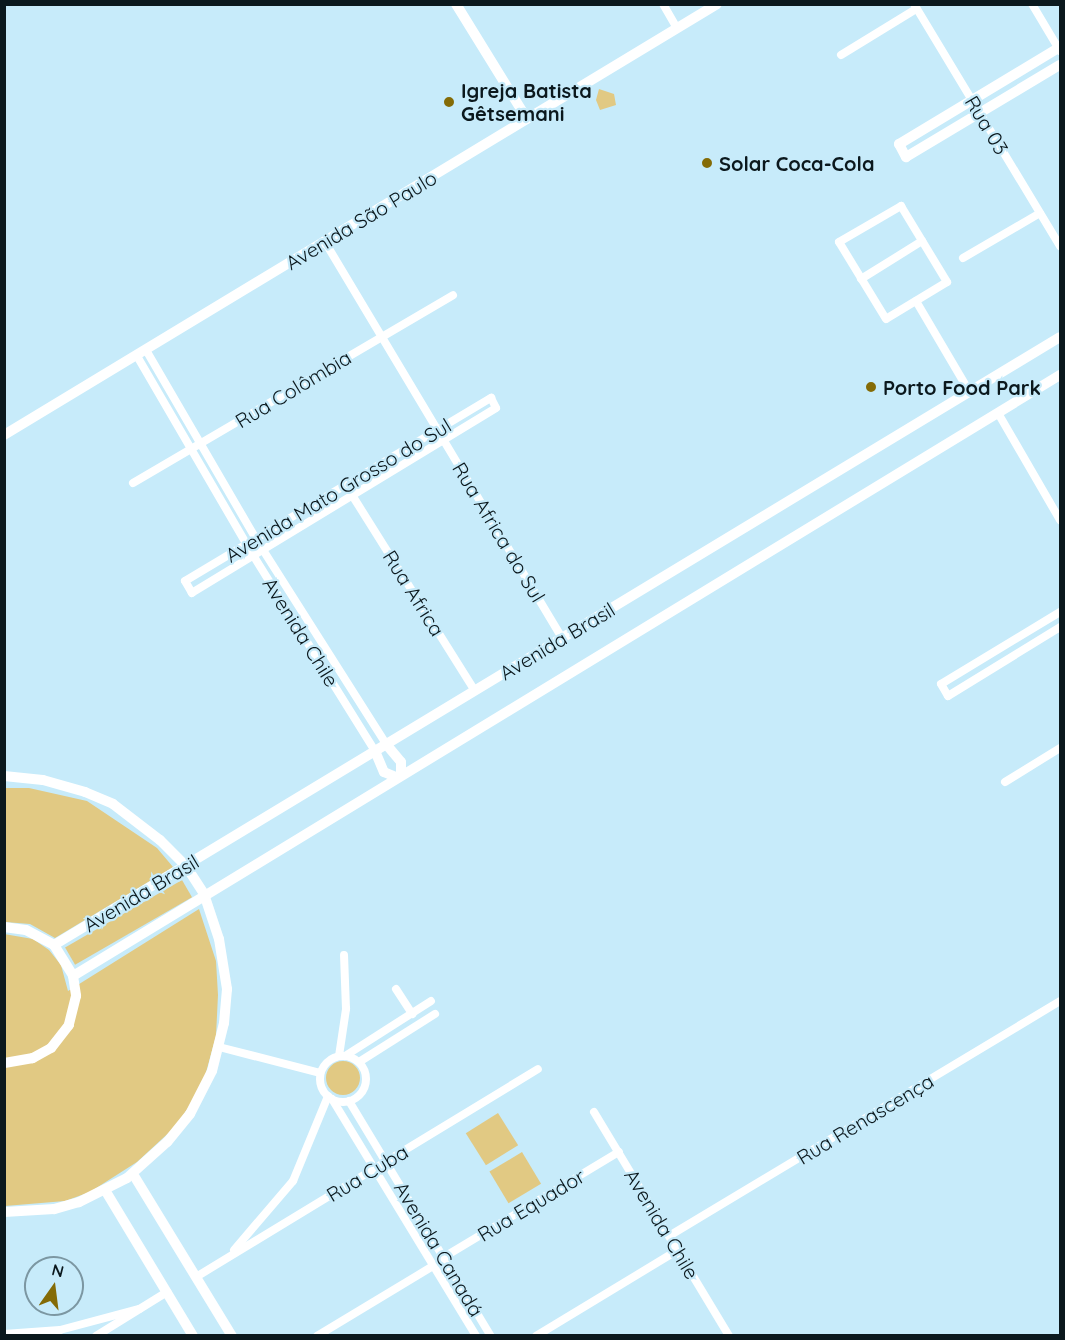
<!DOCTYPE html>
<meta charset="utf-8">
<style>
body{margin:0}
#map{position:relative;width:1065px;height:1340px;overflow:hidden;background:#c7ebfa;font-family:Quicksand,sans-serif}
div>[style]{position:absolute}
.green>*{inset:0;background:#e1c983;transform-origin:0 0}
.round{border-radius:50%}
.street>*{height:8px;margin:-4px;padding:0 4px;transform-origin:4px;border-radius:4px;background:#fff}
.street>.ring{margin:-4px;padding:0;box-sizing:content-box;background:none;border:8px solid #fff;border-radius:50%}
.secondary>*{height:10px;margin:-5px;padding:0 5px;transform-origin:5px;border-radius:5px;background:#fff}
.dots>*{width:16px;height:16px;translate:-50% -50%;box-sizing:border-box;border:3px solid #c7ebfa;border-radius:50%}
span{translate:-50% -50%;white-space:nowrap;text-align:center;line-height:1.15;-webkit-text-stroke:4.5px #c7ebfa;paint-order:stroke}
.poi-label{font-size:20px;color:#0b181d;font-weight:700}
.left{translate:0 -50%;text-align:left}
.street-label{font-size:20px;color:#0b181d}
.frame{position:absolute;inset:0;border:6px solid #0b181d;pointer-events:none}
.north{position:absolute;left:24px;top:1256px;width:60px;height:60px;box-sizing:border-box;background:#c7ebfa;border:2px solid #7c97a2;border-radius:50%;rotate:14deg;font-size:16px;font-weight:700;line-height:24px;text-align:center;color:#0b181d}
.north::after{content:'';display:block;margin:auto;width:21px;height:27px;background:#846b06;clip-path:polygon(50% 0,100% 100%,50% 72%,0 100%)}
</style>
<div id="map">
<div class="green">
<div style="clip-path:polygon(599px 89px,614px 94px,616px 105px,600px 110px,596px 100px)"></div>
<div style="clip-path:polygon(5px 788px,29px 788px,87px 801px,157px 848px,173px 867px,55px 938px,30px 924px,5px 922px)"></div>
<div style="left:182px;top:880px;width:20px;height:135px;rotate:60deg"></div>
<div style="clip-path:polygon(199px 909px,216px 961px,218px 995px,216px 1036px,205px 1076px,190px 1105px,175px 1127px,137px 1162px,90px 1192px,65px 1201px,5px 1206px,4px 934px,33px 939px,49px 950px,61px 965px,68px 991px)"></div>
<div class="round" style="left:326px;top:1061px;width:34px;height:34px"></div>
<div style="left:498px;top:1113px;width:38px;height:38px;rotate:58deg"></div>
<div style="left:522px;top:1152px;width:37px;height:38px;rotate:59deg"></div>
</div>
<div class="street">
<div style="left:663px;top:4px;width:28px;rotate:60deg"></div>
<div style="left:914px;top:4px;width:283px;rotate:58.9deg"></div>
<div style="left:1032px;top:4px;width:55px;rotate:59.2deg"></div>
<div style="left:841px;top:55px;width:88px;rotate:-31.5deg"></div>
<div style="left:901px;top:206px;width:89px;rotate:58.8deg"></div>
<div style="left:947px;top:282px;width:71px;rotate:148.8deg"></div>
<div style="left:886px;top:319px;width:90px;rotate:-121.4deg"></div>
<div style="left:839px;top:242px;width:72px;rotate:-30.1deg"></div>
<div style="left:325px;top:242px;width:462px;rotate:59.1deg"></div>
<div style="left:963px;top:258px;width:89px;rotate:-30.3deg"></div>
<div style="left:861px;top:279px;width:72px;rotate:-31.9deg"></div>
<div style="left:916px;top:301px;width:104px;rotate:59.5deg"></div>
<div style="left:146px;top:350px;width:219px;rotate:59.8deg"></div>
<div style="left:256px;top:539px;width:243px;rotate:57.6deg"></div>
<div style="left:137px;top:356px;width:230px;rotate:59.8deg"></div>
<div style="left:253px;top:555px;width:231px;rotate:58.1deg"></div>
<div style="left:491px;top:398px;width:11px;rotate:63deg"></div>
<div style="left:496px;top:408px;width:356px;rotate:148.7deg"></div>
<div style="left:192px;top:593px;width:14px;rotate:-120deg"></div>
<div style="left:185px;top:581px;width:357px;rotate:-30.9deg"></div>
<div style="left:998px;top:413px;width:124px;rotate:59.9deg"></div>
<div style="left:133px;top:483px;width:371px;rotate:-30.4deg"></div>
<div style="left:352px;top:495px;width:231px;rotate:57.9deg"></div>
<div style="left:1060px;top:612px;width:139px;rotate:148.8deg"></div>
<div style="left:941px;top:684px;width:14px;rotate:60deg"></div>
<div style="left:948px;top:696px;width:132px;rotate:-31.6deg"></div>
<div style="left:1005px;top:782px;width:65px;rotate:-31.7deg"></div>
<div style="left:396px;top:989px;width:30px;rotate:57deg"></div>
<div style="left:219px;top:1047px;width:104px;rotate:14.4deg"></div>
<div style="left:339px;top:1056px;width:48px;rotate:-81.5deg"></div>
<div style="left:346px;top:1009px;width:54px;rotate:-92.1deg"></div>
<div style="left:345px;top:1056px;width:102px;rotate:-32.6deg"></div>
<div class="ring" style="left:320px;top:1056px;width:38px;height:38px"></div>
<div style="left:359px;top:1062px;width:90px;rotate:-32.3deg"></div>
<div style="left:332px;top:1099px;width:277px;rotate:58.7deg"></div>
<div style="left:349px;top:1101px;width:275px;rotate:58.9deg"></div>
<div style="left:594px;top:1112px;width:262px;rotate:58.9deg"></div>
<div style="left:669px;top:1236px;width:456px;rotate:-31deg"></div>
<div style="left:234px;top:1250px;width:91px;rotate:-49.5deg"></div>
<div style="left:293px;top:1181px;width:92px;rotate:-67.6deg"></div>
<div style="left:444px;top:1257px;width:204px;rotate:-31deg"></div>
<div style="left:196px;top:1277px;width:400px;rotate:-31.3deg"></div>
<div style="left:4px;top:1334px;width:56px;rotate:-4.1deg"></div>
<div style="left:60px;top:1330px;width:82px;rotate:-14.9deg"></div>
<div style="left:96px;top:1336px;width:84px;rotate:-31.8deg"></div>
<div style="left:317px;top:1336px;width:135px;rotate:-31.1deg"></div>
<div style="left:536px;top:1336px;width:166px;rotate:-31.2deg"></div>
</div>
<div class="secondary">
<div style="left:456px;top:4px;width:135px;rotate:58.3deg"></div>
<div style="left:1060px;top:47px;width:188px;rotate:148.9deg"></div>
<div style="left:899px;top:144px;width:15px;rotate:62deg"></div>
<div style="left:906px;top:157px;width:179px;rotate:-30.9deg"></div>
<div style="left:4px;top:435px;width:833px;rotate:-31.15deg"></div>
<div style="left:386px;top:744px;width:23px;rotate:50deg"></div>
<div style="left:401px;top:762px;width:13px;rotate:90deg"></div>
<div style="left:375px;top:751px;width:23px;rotate:67deg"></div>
<div style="left:384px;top:772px;width:13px;rotate:23deg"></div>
<div style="left:4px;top:776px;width:39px;rotate:6deg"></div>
<div style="left:43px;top:780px;width:44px;rotate:15.9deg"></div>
<div style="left:85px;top:792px;width:30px;rotate:23deg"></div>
<div style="left:113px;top:804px;width:59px;rotate:37.5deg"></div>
<div style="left:160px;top:840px;width:37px;rotate:45deg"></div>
<div style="left:186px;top:866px;width:33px;rotate:57deg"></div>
<div style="left:204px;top:894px;width:47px;rotate:71.6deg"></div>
<div style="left:219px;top:939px;width:51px;rotate:80.9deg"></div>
<div style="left:227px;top:989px;width:34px;rotate:95deg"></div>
<div style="left:224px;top:1023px;width:49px;rotate:104deg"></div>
<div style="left:212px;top:1071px;width:48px;rotate:117.1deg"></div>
<div style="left:190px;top:1114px;width:36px;rotate:129deg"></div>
<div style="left:167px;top:1142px;width:54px;rotate:138deg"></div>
<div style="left:127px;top:1178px;width:54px;rotate:153.4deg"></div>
<div style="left:79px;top:1202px;width:26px;rotate:164deg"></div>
<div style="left:54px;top:1209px;width:50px;rotate:176.6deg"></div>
<div style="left:4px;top:927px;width:22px;rotate:8deg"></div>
<div style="left:26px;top:930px;width:32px;rotate:28deg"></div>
<div style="left:54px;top:945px;width:36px;rotate:58deg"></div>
<div style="left:73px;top:976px;width:20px;rotate:81deg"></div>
<div style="left:76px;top:996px;width:30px;rotate:104deg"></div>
<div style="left:69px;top:1025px;width:29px;rotate:128deg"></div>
<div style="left:51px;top:1048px;width:21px;rotate:151deg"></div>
<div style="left:33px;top:1058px;width:29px;rotate:170deg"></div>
<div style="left:54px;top:945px;width:1175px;rotate:-31.15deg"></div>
<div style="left:73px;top:976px;width:1156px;rotate:-31.34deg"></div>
<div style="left:133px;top:1174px;width:190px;rotate:58.6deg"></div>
<div style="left:105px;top:1190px;width:170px;rotate:58.9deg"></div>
</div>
<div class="dots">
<div style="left:449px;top:102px;background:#846b06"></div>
<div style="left:707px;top:163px;background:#846b06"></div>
<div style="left:871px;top:387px;background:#846b06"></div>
</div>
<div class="poi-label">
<span class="left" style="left:461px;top:102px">Igreja Batista<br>Gêtsemani</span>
<span class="left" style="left:719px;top:163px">Solar Coca-Cola</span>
<span class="left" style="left:883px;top:387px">Porto Food Park</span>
</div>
<div class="street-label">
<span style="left:987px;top:125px;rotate:59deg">Rua 03</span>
<span style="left:361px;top:220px;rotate:-31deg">Avenida São Paulo</span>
<span style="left:293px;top:389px;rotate:-31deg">Rua Colômbia</span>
<span style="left:338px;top:490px;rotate:-31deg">Avenida Mato Grosso do Sul</span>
<span style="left:499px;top:532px;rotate:59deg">Rua Africa do Sul</span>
<span style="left:414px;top:593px;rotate:58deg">Rua Africa</span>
<span style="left:301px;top:632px;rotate:58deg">Avenida Chile</span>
<span style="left:557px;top:641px;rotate:-31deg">Avenida Brasil</span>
<span style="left:141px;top:893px;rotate:-31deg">Avenida Brasil</span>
<span style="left:865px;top:1119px;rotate:-31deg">Rua Renascença</span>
<span style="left:367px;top:1173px;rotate:-31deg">Rua Cuba</span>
<span style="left:531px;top:1205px;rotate:-31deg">Rua Equador</span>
<span style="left:662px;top:1224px;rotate:59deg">Avenida Chile</span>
<span style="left:439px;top:1249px;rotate:59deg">Avenida Canadá</span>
</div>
<div class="frame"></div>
<div class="north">N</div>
</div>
